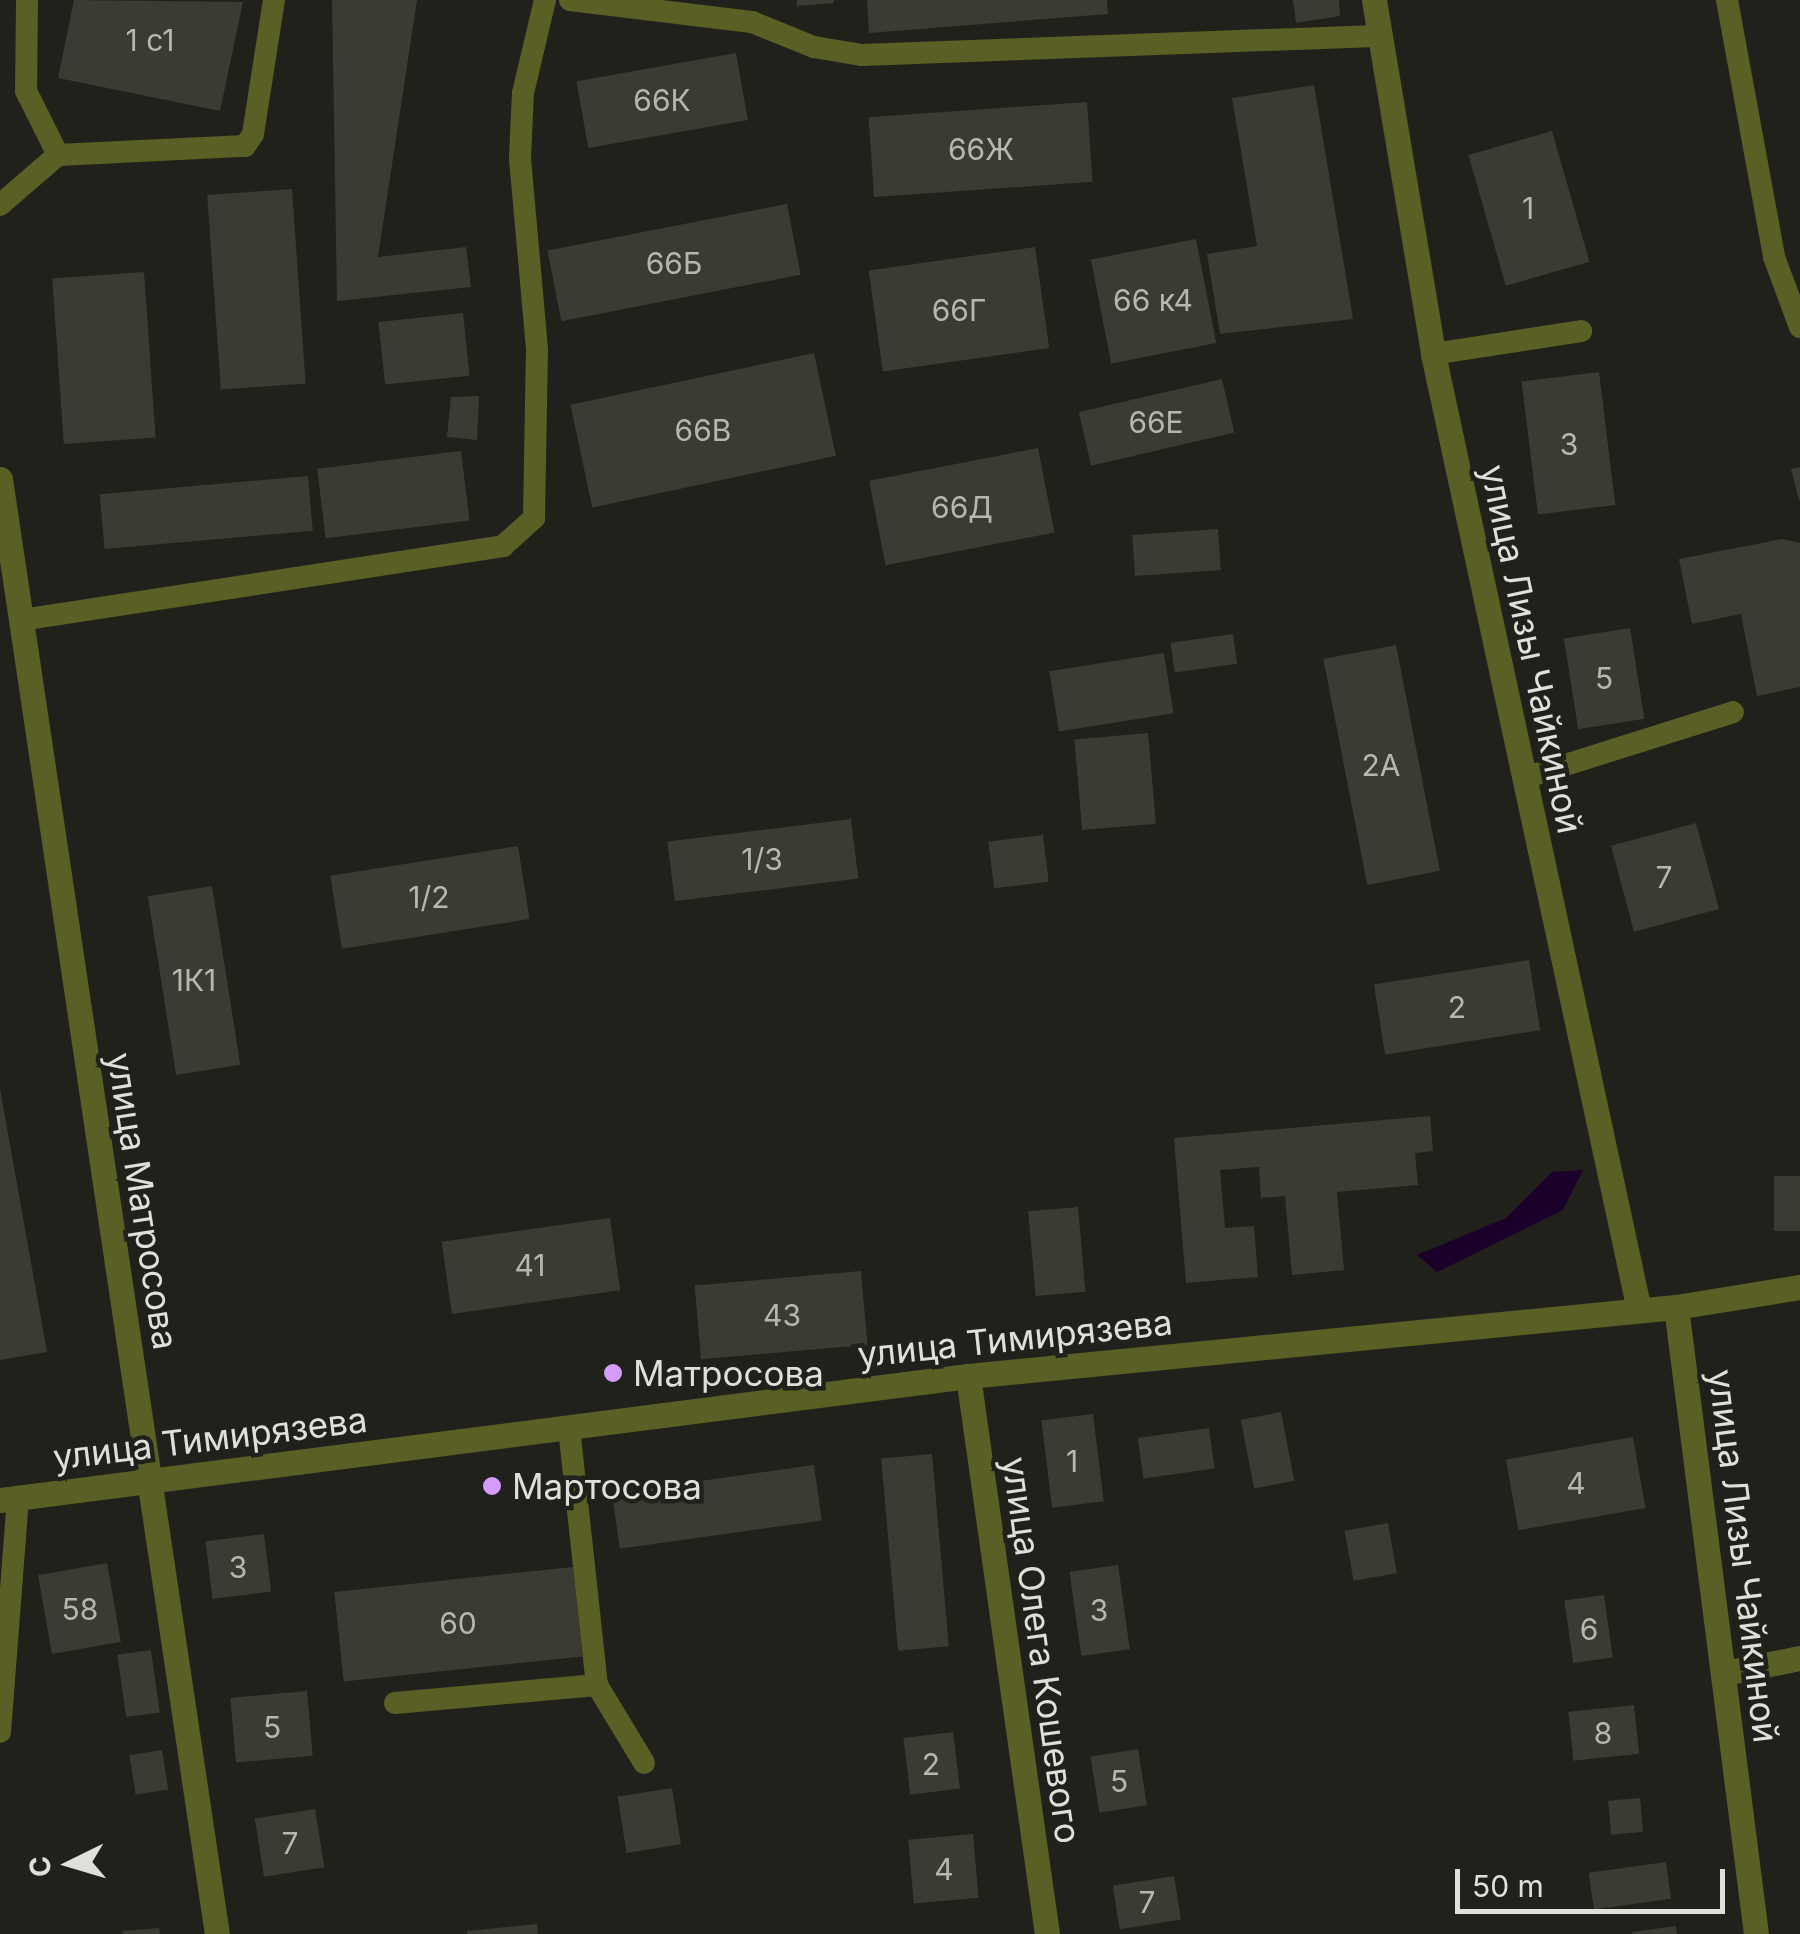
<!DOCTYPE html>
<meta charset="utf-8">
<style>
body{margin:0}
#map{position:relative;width:1800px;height:1934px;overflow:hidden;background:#20211a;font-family:Inter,sans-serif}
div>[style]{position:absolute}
.water>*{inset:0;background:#1a002a}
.building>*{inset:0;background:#3a3b33;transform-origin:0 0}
.service>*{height:22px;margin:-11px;padding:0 11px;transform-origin:11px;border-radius:11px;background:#5a5f25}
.minor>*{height:25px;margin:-12.5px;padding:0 12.5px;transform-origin:12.5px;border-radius:12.5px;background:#5a5f25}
.tertiary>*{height:25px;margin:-12.5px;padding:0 12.5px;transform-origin:12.5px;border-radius:12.5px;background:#5a5f25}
.dots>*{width:28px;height:28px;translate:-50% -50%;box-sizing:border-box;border:5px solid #20211a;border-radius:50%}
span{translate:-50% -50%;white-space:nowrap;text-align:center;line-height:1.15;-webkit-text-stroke:9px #20211a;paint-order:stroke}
.number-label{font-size:30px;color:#b6b7b1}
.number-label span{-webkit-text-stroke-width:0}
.street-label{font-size:35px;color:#e0e0db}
.poi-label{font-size:35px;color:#e0e0db}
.left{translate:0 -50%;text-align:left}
.north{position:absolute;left:20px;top:1814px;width:100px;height:100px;-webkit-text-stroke:8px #20211a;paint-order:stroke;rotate:265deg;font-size:28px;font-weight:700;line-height:40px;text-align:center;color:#e0e0db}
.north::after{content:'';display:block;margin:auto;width:35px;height:45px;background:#e0e0db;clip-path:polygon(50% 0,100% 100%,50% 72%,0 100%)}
.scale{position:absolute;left:1455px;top:1869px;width:270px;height:45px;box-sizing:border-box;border:5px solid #e0e0db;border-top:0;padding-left:12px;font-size:30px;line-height:35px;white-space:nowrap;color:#e0e0db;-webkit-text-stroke:8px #20211a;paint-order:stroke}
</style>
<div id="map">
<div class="water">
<div style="clip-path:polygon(1583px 1170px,1563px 1210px,1437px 1272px,1417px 1255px,1506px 1218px,1552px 1172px)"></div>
</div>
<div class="building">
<div style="clip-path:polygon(74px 0,243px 2px,220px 111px,58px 78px)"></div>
<div style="clip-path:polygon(332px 0,417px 0,378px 257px,466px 247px,471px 287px,337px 301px)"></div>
<div style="clip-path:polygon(797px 0,834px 0,834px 3px,797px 6px)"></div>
<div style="clip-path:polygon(867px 0,1107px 0,1108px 14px,869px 33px)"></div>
<div style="clip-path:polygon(1293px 0,1339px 0,1340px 16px,1296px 23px)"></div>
<div style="left:736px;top:53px;width:68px;height:162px;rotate:80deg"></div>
<div style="clip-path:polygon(1314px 85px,1353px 319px,1220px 334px,1207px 254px,1257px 246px,1232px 98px)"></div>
<div style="left:1087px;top:102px;width:80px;height:219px;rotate:86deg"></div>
<div style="left:1552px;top:131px;width:136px;height:87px;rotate:74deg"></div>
<div style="left:292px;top:189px;width:195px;height:85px;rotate:86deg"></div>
<div style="left:787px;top:204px;width:72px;height:244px;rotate:79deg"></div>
<div style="left:1196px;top:239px;width:106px;height:107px;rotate:79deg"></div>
<div style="left:1035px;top:247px;width:102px;height:168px;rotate:82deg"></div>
<div style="left:144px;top:272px;width:166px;height:92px;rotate:86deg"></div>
<div style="left:463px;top:313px;width:63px;height:85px;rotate:84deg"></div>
<div style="left:814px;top:353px;width:105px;height:249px;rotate:78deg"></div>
<div style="left:1599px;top:372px;width:134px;height:78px;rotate:83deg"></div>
<div style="left:1222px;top:379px;width:55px;height:147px;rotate:77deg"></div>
<div style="clip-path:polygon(479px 396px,477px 440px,447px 437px,451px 397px)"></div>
<div style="left:1038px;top:448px;width:86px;height:172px;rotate:79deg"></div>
<div style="left:461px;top:451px;width:70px;height:145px;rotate:83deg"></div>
<div style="clip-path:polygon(1800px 467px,1800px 500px,1799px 500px,1791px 469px)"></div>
<div style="left:308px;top:476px;width:55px;height:209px;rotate:85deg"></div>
<div style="left:1218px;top:529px;width:41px;height:86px;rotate:86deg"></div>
<div style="clip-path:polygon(1782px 539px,1800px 543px,1800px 687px,1757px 696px,1741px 614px,1692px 624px,1679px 559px)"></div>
<div style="left:1630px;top:628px;width:92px;height:67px;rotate:81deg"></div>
<div style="left:1233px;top:634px;width:30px;height:63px;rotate:82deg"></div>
<div style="left:1396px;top:645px;width:230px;height:74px;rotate:79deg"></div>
<div style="left:1164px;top:653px;width:61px;height:116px;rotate:81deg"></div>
<div style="left:1148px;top:733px;width:91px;height:74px;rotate:85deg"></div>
<div style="left:851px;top:819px;width:60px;height:185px;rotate:83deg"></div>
<div style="left:1696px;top:823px;width:89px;height:88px;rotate:75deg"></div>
<div style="left:1043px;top:835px;width:47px;height:55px;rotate:83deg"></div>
<div style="left:518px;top:846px;width:74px;height:190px;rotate:81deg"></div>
<div style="left:212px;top:886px;width:181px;height:65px;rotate:81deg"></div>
<div style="left:1529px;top:960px;width:71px;height:157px;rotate:81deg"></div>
<div style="clip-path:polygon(0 1089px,47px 1352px,0 1360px)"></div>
<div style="clip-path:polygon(1430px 1116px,1433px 1151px,1415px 1153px,1418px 1185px,1337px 1192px,1344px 1270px,1292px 1275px,1285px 1196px,1261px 1198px,1259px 1167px,1220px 1170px,1225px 1228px,1254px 1226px,1258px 1277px,1186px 1283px,1174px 1138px)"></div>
<div style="left:1800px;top:1176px;width:55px;height:26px;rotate:90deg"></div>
<div style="left:1078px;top:1207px;width:85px;height:50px;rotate:85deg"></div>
<div style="left:610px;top:1218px;width:73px;height:170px;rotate:82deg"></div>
<div style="left:861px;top:1271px;width:74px;height:167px;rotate:85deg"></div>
<div style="left:1281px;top:1412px;width:70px;height:41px;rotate:79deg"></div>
<div style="left:1093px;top:1414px;width:88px;height:52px;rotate:83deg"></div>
<div style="left:1209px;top:1428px;width:41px;height:72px;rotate:82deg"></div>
<div style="left:1633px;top:1437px;width:72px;height:129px;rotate:80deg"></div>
<div style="left:932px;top:1454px;width:193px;height:51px;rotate:85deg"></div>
<div style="left:814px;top:1465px;width:56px;height:204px;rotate:82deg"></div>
<div style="left:1388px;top:1523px;width:51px;height:44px;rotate:80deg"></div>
<div style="left:264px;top:1534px;width:58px;height:59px;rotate:83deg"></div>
<div style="left:107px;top:1563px;width:80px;height:70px;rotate:80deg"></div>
<div style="left:1118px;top:1565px;width:85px;height:49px;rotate:82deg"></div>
<div style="left:573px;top:1567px;width:90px;height:240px;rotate:84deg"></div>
<div style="left:1604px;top:1595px;width:63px;height:40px;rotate:82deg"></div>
<div style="left:151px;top:1650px;width:63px;height:34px;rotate:82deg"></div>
<div style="left:307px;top:1691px;width:65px;height:77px;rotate:85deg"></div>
<div style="left:1634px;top:1705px;width:49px;height:66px;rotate:84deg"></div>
<div style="left:953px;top:1732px;width:57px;height:50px;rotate:83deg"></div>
<div style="left:1138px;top:1749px;width:57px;height:48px;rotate:81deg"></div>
<div style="left:162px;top:1750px;width:40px;height:33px;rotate:81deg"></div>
<div style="left:672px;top:1788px;width:57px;height:55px;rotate:81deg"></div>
<div style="left:1640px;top:1798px;width:34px;height:32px;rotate:85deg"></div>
<div style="left:315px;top:1809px;width:59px;height:61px;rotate:81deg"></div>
<div style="left:973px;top:1834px;width:64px;height:65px;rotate:85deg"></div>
<div style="left:1666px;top:1862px;width:37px;height:78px;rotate:82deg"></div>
<div style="left:1174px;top:1876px;width:44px;height:62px;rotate:81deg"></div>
<div style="clip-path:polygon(537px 1924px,538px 1934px,467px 1934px,467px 1931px)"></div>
<div style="clip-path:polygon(1676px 1926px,1677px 1934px,1632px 1934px,1632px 1932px)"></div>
<div style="clip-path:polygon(159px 1928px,160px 1934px,123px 1934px,122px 1931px)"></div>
</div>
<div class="service">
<div style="left:27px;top:0;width:91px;rotate:90.6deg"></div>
<div style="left:26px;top:91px;width:72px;rotate:63.4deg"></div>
<div style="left:570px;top:0;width:183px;rotate:6.9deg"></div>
<div style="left:752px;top:22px;width:67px;rotate:22deg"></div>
<div style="left:814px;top:47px;width:49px;rotate:9.5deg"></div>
<div style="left:862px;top:55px;width:514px;rotate:-2.12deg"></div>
<div style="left:1727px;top:0;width:261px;rotate:79.6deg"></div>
<div style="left:1774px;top:257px;width:75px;rotate:69.6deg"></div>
<div style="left:0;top:205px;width:77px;rotate:-40.8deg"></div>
<div style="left:58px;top:155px;width:187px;rotate:-2.8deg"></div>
<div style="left:245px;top:146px;width:14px;rotate:-56deg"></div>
<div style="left:253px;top:134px;width:136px;rotate:-81.1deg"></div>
<div style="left:1433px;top:354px;width:150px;rotate:-8.8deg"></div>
<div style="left:21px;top:620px;width:488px;rotate:-8.7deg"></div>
<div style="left:503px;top:546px;width:42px;rotate:-42.1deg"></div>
<div style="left:534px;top:518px;width:169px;rotate:-89deg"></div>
<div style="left:537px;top:349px;width:192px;rotate:-95.1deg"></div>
<div style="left:520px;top:158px;width:65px;rotate:-87.4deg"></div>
<div style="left:523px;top:93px;width:96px;rotate:-76.7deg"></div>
<div style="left:1524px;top:778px;width:219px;rotate:-17.5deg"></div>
<div style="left:569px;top:1428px;width:259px;rotate:83.8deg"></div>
<div style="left:597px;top:1685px;width:91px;rotate:58.9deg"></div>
<div style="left:395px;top:1703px;width:203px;rotate:-5.1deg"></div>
<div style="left:0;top:1732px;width:236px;rotate:-85.6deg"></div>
</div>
<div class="minor">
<div style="left:1374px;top:0;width:359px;rotate:80.5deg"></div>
<div style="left:1433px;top:354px;width:978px;rotate:77.84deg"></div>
<div style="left:0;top:479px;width:1471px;rotate:81.52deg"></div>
<div style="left:968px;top:1376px;width:564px;rotate:81.94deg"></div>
<div style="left:1724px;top:1673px;width:77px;rotate:-11.2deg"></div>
<div style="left:1756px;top:1934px;width:632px;rotate:-97.27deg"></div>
<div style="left:1676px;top:1307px;width:126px;rotate:-9.2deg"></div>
</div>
<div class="tertiary">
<div style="left:0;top:1500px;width:976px;rotate:-7.3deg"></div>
<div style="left:968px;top:1376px;width:711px;rotate:-5.57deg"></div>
</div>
<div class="dots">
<div style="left:613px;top:1373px;background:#d49cfb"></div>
<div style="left:492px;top:1486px;background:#d49cfb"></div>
</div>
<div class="number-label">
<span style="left:150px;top:40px">1 с1</span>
<span style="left:662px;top:100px">66К</span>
<span style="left:981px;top:149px">66Ж</span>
<span style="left:1528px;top:208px">1</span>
<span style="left:674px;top:263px">66Б</span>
<span style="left:1153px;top:300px">66 к4</span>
<span style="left:959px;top:310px">66Г</span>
<span style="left:1156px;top:422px">66Е</span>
<span style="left:703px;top:430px">66В</span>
<span style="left:1569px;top:444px">3</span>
<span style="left:962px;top:507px">66Д</span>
<span style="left:1604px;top:678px">5</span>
<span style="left:1381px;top:765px">2А</span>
<span style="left:762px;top:859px">1/3</span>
<span style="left:1664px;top:877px">7</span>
<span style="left:429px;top:897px">1/2</span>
<span style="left:194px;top:980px">1К1</span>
<span style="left:1457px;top:1007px">2</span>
<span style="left:530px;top:1265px">41</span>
<span style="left:782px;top:1315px">43</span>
<span style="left:1072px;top:1461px">1</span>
<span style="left:1576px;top:1483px">4</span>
<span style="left:238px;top:1567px">3</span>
<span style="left:80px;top:1609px">58</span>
<span style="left:1099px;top:1610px">3</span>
<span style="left:458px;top:1623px">60</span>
<span style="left:1589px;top:1629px">6</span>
<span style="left:272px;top:1727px">5</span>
<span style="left:1603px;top:1733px">8</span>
<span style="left:931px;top:1764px">2</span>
<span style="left:1119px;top:1781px">5</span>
<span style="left:290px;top:1843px">7</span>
<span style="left:944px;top:1869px">4</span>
<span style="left:1147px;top:1902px">7</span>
</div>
<div class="street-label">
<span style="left:1532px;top:649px;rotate:78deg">улица Лизы Чайкиной</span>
<span style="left:143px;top:1201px;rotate:81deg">улица Матросова</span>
<span style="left:1015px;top:1338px;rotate:-6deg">улица Тимирязева</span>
<span style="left:210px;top:1438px;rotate:-7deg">улица Тимирязева</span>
<span style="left:1744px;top:1556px;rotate:83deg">улица Лизы Чайкиной</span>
<span style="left:1042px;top:1650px;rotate:82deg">улица Олега Кошевого</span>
</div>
<div class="poi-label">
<span class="left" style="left:633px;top:1373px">Матросова</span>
<span class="left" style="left:512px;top:1486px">Мартосова</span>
</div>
<div class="north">С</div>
<div class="scale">50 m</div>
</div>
